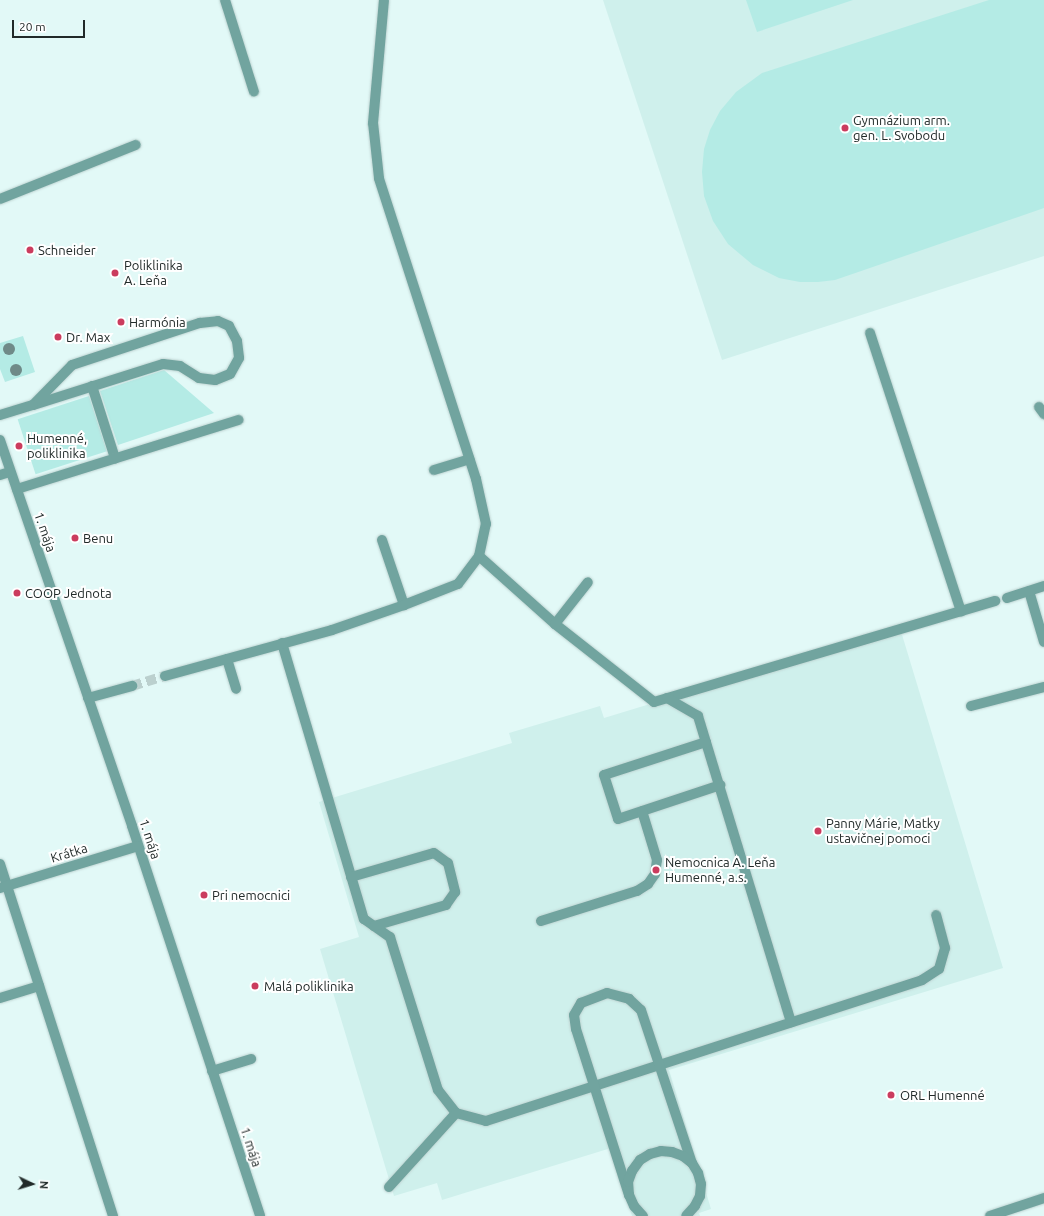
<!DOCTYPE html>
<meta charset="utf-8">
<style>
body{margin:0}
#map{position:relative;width:1044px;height:1216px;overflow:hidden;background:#e2f9f7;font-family:Ubuntu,sans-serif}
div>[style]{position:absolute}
.built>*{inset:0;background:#cff0ec}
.green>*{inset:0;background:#b4ebe5;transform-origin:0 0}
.minor-tunnel>*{height:10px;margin-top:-5px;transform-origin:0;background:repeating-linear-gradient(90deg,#bbd0ce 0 10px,transparent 0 15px)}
.roads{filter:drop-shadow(0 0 1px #bfd4d2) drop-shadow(0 0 1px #bfd4d2)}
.minor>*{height:10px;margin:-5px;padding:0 5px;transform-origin:5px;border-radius:5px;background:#71a49f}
.trees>*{width:12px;height:12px;margin:-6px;border-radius:50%;background:#6f8a88}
.dots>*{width:11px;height:11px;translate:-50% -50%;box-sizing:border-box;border:2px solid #fff;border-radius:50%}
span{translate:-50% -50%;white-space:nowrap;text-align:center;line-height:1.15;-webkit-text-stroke:4px #fff;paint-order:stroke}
.poi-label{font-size:13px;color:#212a29}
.left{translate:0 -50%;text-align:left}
.street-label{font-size:13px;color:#212a29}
.north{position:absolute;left:12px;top:1164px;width:40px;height:40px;-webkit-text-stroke:3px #fff;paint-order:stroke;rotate:94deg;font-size:11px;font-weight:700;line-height:16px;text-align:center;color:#212a29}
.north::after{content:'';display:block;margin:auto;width:14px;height:18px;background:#212a29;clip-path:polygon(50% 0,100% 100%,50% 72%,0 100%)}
.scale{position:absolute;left:12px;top:20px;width:73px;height:18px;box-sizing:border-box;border:2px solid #212a29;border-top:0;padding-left:5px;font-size:12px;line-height:14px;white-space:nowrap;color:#212a29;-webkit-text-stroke:3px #fff;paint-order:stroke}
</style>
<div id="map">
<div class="built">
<div style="clip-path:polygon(603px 0,1044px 0,1044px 256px,722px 360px)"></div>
<div style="clip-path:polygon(900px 628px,1003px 968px,669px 1070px,711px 1209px,699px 1213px,700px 1216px,632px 1216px,611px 1148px,442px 1200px,437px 1183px,394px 1196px,320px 949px,359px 937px,319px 802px,512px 743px,509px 733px,600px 706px,604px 718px)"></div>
</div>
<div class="green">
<div style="clip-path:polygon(746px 0,853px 0,757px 32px)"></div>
<div style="clip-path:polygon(989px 0,1044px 0,1044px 208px,835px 280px,818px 282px,800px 282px,779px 278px,753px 265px,728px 244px,713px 221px,704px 196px,702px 172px,704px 149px,710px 130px,720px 111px,736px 92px,762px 73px)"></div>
<div style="clip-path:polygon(23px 336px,35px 372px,5px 382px,0 369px,0 343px)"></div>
<div style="clip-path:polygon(164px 370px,214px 413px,118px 445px,100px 391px)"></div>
<div style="left:89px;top:396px;width:58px;height:75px;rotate:72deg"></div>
</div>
<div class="minor-tunnel">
<div style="left:132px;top:686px;width:34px;rotate:-17deg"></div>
</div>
<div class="roads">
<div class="minor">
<div style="left:225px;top:0;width:96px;rotate:72.5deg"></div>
<div style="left:0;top:199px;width:146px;rotate:-21.7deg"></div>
<div style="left:218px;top:321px;width:12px;rotate:24deg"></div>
<div style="left:229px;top:326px;width:17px;rotate:62deg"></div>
<div style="left:237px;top:341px;width:17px;rotate:83deg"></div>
<div style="left:239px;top:358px;width:18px;rotate:119deg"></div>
<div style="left:230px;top:374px;width:16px;rotate:158deg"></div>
<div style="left:215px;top:380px;width:16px;rotate:-173deg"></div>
<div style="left:199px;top:378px;width:22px;rotate:-148deg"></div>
<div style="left:180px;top:366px;width:17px;rotate:-173deg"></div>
<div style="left:163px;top:364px;width:136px;rotate:162.5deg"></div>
<div style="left:33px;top:405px;width:56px;rotate:-45.7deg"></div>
<div style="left:72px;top:365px;width:135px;rotate:-18.2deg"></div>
<div style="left:200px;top:323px;width:18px;rotate:-6deg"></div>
<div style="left:870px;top:333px;width:293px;rotate:71.9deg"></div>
<div style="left:92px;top:386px;width:76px;rotate:72.3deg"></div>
<div style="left:1039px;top:407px;width:9px;rotate:54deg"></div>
<div style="left:0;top:415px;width:34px;rotate:-17deg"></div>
<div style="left:0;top:440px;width:408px;rotate:71.1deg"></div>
<div style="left:132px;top:826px;width:410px;rotate:71.8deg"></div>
<div style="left:434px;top:470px;width:37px;rotate:-17deg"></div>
<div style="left:0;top:475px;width:10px;rotate:-17deg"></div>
<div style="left:17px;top:489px;width:232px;rotate:-17.3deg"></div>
<div style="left:382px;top:540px;width:69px;rotate:71.3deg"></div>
<div style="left:479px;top:556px;width:102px;rotate:41.8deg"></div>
<div style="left:555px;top:624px;width:126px;rotate:38.2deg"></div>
<div style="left:654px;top:702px;width:356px;rotate:-16.5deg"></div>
<div style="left:1029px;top:591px;width:53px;rotate:73.6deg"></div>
<div style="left:1007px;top:598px;width:39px;rotate:-18deg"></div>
<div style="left:555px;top:624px;width:53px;rotate:-51.8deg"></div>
<div style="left:282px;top:643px;width:288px;rotate:73.5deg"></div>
<div style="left:364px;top:919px;width:32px;rotate:35deg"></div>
<div style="left:390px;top:937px;width:160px;rotate:72.6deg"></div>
<div style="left:438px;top:1090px;width:29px;rotate:52deg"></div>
<div style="left:456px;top:1113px;width:31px;rotate:15deg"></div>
<div style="left:486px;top:1121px;width:458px;rotate:-17.9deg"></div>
<div style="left:922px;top:980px;width:20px;rotate:-33deg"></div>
<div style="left:939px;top:969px;width:22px;rotate:-74deg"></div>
<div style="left:945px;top:948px;width:34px;rotate:-105deg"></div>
<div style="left:227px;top:659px;width:31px;rotate:73deg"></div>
<div style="left:165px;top:676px;width:173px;rotate:-15.4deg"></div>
<div style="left:332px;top:630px;width:76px;rotate:-19.1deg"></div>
<div style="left:404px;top:605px;width:58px;rotate:-21.3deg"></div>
<div style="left:458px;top:584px;width:35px;rotate:-53deg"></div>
<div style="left:479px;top:556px;width:33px;rotate:-78deg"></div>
<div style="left:486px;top:524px;width:46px;rotate:-102.5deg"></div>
<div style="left:476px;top:479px;width:316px;rotate:-107.9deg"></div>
<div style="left:379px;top:178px;width:55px;rotate:-96.2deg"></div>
<div style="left:373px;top:123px;width:123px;rotate:-84.9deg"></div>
<div style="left:88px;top:698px;width:46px;rotate:-15.3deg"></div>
<div style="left:667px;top:698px;width:36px;rotate:30deg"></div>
<div style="left:698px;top:716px;width:320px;rotate:73.1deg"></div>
<div style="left:971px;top:706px;width:75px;rotate:-14.6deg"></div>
<div style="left:706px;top:742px;width:107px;rotate:162.1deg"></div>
<div style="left:604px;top:775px;width:46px;rotate:72.3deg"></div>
<div style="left:618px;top:819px;width:108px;rotate:-18.4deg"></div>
<div style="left:0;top:864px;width:370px;rotate:72.2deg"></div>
<div style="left:351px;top:877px;width:86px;rotate:-16.1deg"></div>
<div style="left:434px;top:853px;width:17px;rotate:36deg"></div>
<div style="left:448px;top:863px;width:30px;rotate:76deg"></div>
<div style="left:455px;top:892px;width:16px;rotate:125deg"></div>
<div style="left:446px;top:905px;width:75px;rotate:163.7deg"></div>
<div style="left:0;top:888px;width:144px;rotate:-16.9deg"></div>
<div style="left:541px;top:921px;width:101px;rotate:-17.4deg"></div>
<div style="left:637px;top:891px;width:13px;rotate:-32deg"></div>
<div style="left:648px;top:884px;width:12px;rotate:-55deg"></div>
<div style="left:655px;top:874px;width:14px;rotate:-82deg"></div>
<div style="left:657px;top:860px;width:51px;rotate:-107deg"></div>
<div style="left:0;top:998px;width:41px;rotate:-17.1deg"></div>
<div style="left:212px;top:1071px;width:41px;rotate:-17.1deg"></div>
<div style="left:389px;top:1187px;width:100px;rotate:-47.8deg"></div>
<div style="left:629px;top:1195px;width:174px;rotate:-107.7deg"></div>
<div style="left:576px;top:1029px;width:14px;rotate:-98deg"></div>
<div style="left:574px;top:1015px;width:14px;rotate:-60deg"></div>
<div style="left:581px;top:1003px;width:28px;rotate:-21deg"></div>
<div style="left:607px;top:993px;width:23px;rotate:15deg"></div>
<div style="left:629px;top:999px;width:16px;rotate:43deg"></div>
<div style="left:641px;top:1010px;width:161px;rotate:71.6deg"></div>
<div style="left:643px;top:1216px;width:13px;rotate:-132deg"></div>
<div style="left:634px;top:1206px;width:12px;rotate:-114deg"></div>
<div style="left:629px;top:1195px;width:13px;rotate:-94deg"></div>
<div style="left:628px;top:1182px;width:12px;rotate:-70deg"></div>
<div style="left:632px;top:1171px;width:14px;rotate:-54deg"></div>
<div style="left:640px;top:1160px;width:12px;rotate:-31deg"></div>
<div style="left:650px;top:1154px;width:11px;rotate:-15deg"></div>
<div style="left:661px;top:1151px;width:11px;rotate:5deg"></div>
<div style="left:672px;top:1152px;width:12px;rotate:20deg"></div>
<div style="left:683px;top:1156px;width:11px;rotate:38deg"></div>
<div style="left:692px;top:1163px;width:12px;rotate:59deg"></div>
<div style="left:698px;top:1173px;width:11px;rotate:75deg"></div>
<div style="left:701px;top:1184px;width:12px;rotate:95deg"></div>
<div style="left:700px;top:1196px;width:11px;rotate:117deg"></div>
<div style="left:695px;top:1206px;width:13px;rotate:132deg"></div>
<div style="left:990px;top:1216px;width:57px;rotate:-18.4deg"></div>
</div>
</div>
<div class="trees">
<div style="left:9px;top:349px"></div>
<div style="left:16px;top:370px"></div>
</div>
<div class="dots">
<div style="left:845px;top:128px;background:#cb3c5e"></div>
<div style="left:30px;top:250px;background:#cb3c5e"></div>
<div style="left:115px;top:273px;background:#cb3c5e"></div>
<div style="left:121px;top:322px;background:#cb3c5e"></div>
<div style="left:58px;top:337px;background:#cb3c5e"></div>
<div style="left:19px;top:446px;background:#cb3c5e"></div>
<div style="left:75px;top:538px;background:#cb3c5e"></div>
<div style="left:17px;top:593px;background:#cb3c5e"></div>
<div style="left:818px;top:831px;background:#cb3c5e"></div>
<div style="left:656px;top:870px;background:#cb3c5e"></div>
<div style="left:204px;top:895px;background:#cb3c5e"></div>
<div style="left:255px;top:986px;background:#cb3c5e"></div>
<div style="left:891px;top:1095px;background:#cb3c5e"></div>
</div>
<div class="poi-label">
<span class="left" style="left:853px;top:128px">Gymnázium arm.<br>gen. L. Svobodu</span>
<span class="left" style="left:38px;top:250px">Schneider</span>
<span class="left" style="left:124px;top:273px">Poliklinika<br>A. Leňa</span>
<span class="left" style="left:129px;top:322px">Harmónia</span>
<span class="left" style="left:66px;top:337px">Dr. Max</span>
<span class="left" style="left:27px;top:446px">Humenné,<br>poliklinika</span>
<span class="left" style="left:83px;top:538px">Benu</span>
<span class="left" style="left:25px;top:593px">COOP Jednota</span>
<span class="left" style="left:826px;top:831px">Panny Márie, Matky<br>ustavičnej pomoci</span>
<span class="left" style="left:665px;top:870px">Nemocnica A. Leňa<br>Humenné, a.s.</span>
<span class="left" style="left:212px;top:895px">Pri nemocnici</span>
<span class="left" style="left:264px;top:986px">Malá poliklinika</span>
<span class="left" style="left:900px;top:1095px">ORL Humenné</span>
</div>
<div class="street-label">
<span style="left:45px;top:532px;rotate:71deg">1. mája</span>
<span style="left:150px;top:839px;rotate:72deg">1. mája</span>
<span style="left:69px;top:853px;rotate:-17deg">Krátka</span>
<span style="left:251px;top:1147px;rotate:72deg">1. mája</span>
</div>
<div class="north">N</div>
<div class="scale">20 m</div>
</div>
